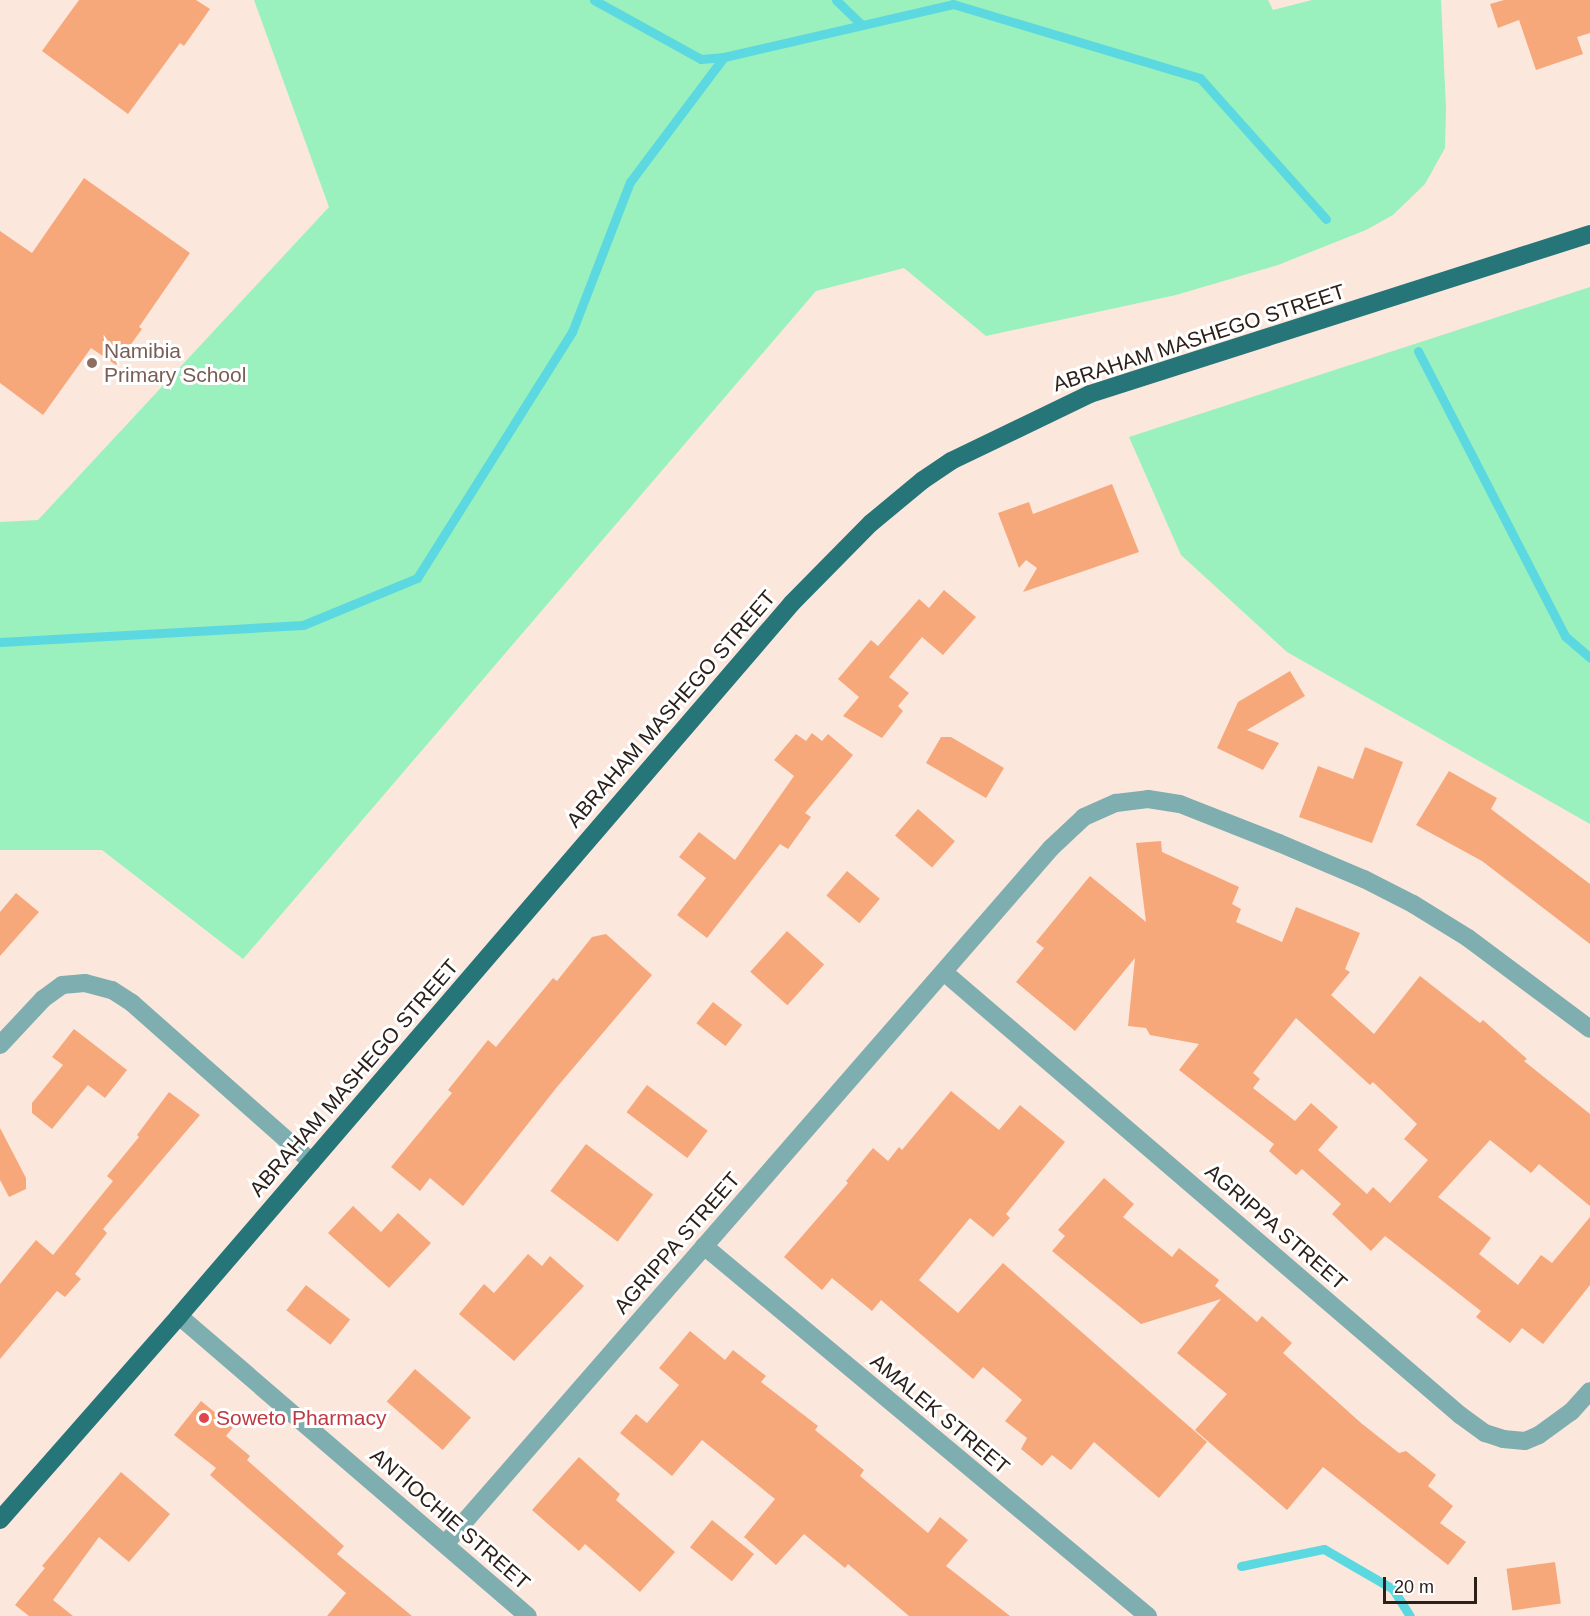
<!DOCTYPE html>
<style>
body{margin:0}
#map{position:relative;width:1590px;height:1616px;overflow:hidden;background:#fce7dc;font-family:Arial,sans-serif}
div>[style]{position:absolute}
.green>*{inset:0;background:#9af1bd}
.stream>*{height:9px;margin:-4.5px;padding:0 4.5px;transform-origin:4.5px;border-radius:4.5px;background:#5cd9e0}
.building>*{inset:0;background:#f6a87b;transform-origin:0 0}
.minor>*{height:18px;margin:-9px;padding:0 9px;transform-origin:9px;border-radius:9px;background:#7faeb0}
.major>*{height:18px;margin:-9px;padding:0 9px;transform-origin:9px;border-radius:9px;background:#257579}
.dots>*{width:16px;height:16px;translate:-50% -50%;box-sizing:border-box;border:3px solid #fff;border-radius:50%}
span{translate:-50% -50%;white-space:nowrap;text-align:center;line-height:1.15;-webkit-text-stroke:6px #fff;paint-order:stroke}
.street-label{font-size:21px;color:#2c201a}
.education-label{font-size:21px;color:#785e54}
.left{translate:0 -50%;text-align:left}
.health-label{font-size:21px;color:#be3a42}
.scale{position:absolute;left:1383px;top:1577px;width:94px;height:27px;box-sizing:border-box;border:3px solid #2c201a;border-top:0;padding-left:8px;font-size:18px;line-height:21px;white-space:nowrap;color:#2c201a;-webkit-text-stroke:4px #fff;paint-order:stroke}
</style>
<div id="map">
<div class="green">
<div style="clip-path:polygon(254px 0,1268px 0,1273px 10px,1312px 0,1441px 0,1446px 109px,1445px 148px,1425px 184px,1393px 215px,1366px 230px,1278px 265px,1176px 295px,986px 336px,904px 268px,816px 291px,243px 959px,102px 850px,0 850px,0 522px,38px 520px,329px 207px)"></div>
<div style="clip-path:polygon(1590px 287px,1590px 824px,1287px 652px,1181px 555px,1129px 437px)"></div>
</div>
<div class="stream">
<div style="left:594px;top:0;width:122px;rotate:28.9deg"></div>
<div style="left:701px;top:59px;width:23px;rotate:-5deg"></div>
<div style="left:836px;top:0;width:36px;rotate:44deg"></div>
<div style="left:1418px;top:351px;width:321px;rotate:62.7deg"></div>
<div style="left:1565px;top:636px;width:33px;rotate:41deg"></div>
<div style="left:0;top:642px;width:303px;rotate:-3.2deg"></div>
<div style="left:303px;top:625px;width:123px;rotate:-22.4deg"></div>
<div style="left:417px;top:578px;width:291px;rotate:-57.8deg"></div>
<div style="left:572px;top:332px;width:161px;rotate:-68.9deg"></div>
<div style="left:630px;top:182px;width:156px;rotate:-53.1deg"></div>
<div style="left:724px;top:57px;width:235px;rotate:-13deg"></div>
<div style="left:953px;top:4px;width:258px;rotate:16.7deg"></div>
<div style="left:1200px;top:78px;width:189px;rotate:48.2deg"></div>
<div style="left:1241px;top:1566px;width:85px;rotate:-11.6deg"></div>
<div style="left:1324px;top:1549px;width:80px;rotate:30.1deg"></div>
<div style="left:1393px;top:1589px;width:32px;rotate:58deg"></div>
</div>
<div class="building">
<div style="clip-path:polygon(79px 0,196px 0,210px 9px,184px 46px,180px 43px,128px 114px,42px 51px)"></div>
<div style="clip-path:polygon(1504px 0,1590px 0,1590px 33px,1577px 37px,1583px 54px,1536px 70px,1519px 20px,1498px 28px,1490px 4px)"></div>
<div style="clip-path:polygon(84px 178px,190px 253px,139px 327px,142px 329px,116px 365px,91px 348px,43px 415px,0 383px,0 231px,32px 253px)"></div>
<div style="clip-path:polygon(1112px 484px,1139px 552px,1023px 592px,1037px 568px,1026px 560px,1019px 568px,998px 513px,1029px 502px,1033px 514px)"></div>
<div style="clip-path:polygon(944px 590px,976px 617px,943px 655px,922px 637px,889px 677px,909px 693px,898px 706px,903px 711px,882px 738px,843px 716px,859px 697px,838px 679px,871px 640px,878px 646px,919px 599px,929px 608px)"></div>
<div style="clip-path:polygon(1290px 671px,1305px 696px,1247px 730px,1279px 743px,1263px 770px,1217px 748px,1238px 702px)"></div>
<div style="clip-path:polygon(812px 733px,822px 741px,828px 734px,853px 755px,805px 813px,811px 817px,788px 849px,780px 844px,707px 938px,677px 915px,706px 878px,679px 857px,699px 832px,735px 860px,794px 776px,774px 760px,796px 734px,806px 741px)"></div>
<div style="clip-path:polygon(941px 737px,951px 737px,1004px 768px,986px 798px,926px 763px)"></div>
<div style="clip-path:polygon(1365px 747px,1403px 762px,1372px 843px,1299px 817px,1318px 766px,1353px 779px)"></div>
<div style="clip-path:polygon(1449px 771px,1497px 798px,1491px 809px,1590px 884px,1590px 944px,1482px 861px,1416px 825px)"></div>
<div style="left:918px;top:809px;width:49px;height:35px;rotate:41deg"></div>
<div style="clip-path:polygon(evenodd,1161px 841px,1162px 852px,1239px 887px,1232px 904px,1241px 909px,1236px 922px,1282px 942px,1296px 907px,1360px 933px,1345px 969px,1350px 972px,1331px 995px,1374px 1034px,1420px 976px,1480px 1023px,1483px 1020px,1527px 1059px,1524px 1061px,1590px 1114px,1590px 1206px,1539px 1164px,1531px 1173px,1490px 1140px,1438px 1197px,1491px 1238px,1479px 1254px,1518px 1285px,1541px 1255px,1552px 1263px,1590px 1217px,1590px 1285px,1543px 1344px,1522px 1328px,1510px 1343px,1476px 1317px,1481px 1311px,1385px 1236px,1371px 1251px,1332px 1214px,1341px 1204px,1302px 1169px,1296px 1175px,1269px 1151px,1274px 1144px,1179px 1070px,1199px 1044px,1150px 1035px,1146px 1028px,1128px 1026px,1135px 958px,1075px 1031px,1016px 982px,1044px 948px,1036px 942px,1090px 876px,1146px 922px,1136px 843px,1161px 841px,1296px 1018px,1370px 1085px,1373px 1082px,1417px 1124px,1404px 1139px,1428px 1160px,1390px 1203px,1373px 1187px,1367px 1194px,1318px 1150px,1338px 1127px,1311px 1103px,1295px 1121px,1253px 1088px,1260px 1079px,1253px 1073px,1296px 1018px)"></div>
<div style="left:847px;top:871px;width:43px;height:32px;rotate:40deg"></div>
<div style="clip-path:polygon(16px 893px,39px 912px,0 956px,0 912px)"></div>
<div style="left:787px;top:931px;width:50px;height:55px;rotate:42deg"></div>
<div style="clip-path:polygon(606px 934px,652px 975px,557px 1087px,463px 1206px,430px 1178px,420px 1191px,391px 1167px,452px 1093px,448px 1090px,488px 1040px,496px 1047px,553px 978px,557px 981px,592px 937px)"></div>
<div style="left:713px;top:1002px;width:37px;height:27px;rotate:38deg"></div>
<div style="clip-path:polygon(74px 1029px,127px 1070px,105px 1098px,88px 1085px,52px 1129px,32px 1113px,32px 1103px,63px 1065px,52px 1057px)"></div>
<div style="left:647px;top:1085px;width:76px;height:34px;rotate:37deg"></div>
<div style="clip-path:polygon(951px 1091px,999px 1130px,1020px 1105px,1065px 1142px,1006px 1214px,1010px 1218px,993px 1237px,970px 1218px,919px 1280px,958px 1313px,1003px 1263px,1207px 1442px,1159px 1498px,1094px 1442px,1071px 1470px,1052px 1455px,1042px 1466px,1021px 1449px,1027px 1438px,1005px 1421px,1022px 1400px,983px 1367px,973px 1379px,881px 1300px,872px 1311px,832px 1278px,822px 1290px,784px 1257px,848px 1183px,846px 1181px,873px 1148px,888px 1161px,899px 1147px,902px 1150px)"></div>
<div style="clip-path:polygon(169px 1092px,200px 1115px,103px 1229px,107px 1233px,75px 1274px,81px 1279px,65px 1297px,57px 1291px,0 1359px,0 1284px,36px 1240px,53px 1255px,113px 1181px,107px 1176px,139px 1137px,137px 1135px)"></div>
<div style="clip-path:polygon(0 1128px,26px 1178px,26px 1189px,9px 1197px,0 1180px)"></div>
<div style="left:586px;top:1144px;width:84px;height:59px;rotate:37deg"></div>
<div style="clip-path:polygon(1104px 1178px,1134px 1204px,1123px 1217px,1172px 1257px,1179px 1248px,1219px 1280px,1215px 1286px,1257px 1322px,1262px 1316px,1292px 1343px,1283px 1353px,1361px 1423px,1399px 1453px,1406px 1451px,1436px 1475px,1428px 1486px,1453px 1506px,1440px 1523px,1466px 1542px,1448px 1565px,1323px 1467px,1287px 1510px,1195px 1430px,1227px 1394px,1177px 1353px,1221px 1299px,1141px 1324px,1052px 1251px,1065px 1236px,1058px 1230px)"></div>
<div style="clip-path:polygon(353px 1206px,381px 1232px,398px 1213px,431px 1243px,389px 1288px,328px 1233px)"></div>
<div style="clip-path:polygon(528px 1254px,542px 1266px,550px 1256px,584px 1286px,514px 1361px,459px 1314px,484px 1284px,494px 1293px)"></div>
<div style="left:306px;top:1285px;width:56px;height:32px;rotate:38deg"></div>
<div style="clip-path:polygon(690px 1331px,725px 1360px,733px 1350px,766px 1376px,761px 1382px,818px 1426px,815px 1430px,864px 1470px,860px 1476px,928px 1533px,940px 1517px,968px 1540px,946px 1566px,1010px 1616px,909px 1616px,848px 1564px,845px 1568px,804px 1534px,776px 1565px,744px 1537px,775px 1499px,702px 1440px,672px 1476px,620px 1433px,636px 1414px,647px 1423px,679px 1385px,659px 1368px)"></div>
<div style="left:415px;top:1369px;width:74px;height:43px;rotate:41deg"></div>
<div style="clip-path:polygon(201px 1401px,233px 1427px,226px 1436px,250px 1456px,247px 1460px,344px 1546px,337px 1554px,412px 1616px,327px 1616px,346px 1593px,210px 1475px,216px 1468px,174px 1435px)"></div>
<div style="clip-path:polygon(579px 1457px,620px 1494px,616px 1500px,675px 1552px,640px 1592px,585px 1544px,579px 1551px,532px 1510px)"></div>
<div style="clip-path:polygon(121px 1472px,170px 1514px,129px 1562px,99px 1537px,53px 1600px,73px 1616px,29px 1616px,15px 1605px,45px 1568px,42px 1566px)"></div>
<div style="left:712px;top:1520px;width:54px;height:35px;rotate:39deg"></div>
<div style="left:1555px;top:1562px;width:42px;height:49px;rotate:82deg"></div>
</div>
<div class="minor">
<div style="left:945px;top:973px;width:679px;rotate:40.64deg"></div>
<div style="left:1460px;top:1415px;width:31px;rotate:36deg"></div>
<div style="left:1485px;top:1433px;width:19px;rotate:18deg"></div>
<div style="left:1503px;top:1439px;width:22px;rotate:5deg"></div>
<div style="left:1525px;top:1441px;width:15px;rotate:-23deg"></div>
<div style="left:1539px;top:1435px;width:39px;rotate:-36deg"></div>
<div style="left:1571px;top:1412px;width:28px;rotate:-48deg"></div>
<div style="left:0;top:1045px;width:63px;rotate:-46.9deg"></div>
<div style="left:43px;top:999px;width:24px;rotate:-36deg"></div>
<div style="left:62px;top:985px;width:23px;rotate:-5deg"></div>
<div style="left:85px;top:983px;width:28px;rotate:15deg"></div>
<div style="left:112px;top:990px;width:24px;rotate:33deg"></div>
<div style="left:132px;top:1003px;width:240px;rotate:41.5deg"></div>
<div style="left:704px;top:1246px;width:578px;rotate:39.81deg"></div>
<div style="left:179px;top:1316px;width:460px;rotate:40.7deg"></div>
<div style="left:445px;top:1544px;width:923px;rotate:-48.95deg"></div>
<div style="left:1051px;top:848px;width:45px;rotate:-43.2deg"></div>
<div style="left:1084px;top:817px;width:35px;rotate:-24deg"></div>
<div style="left:1116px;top:803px;width:32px;rotate:-7deg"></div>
<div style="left:1148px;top:799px;width:32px;rotate:9deg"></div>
<div style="left:1180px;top:804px;width:106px;rotate:21.5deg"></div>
<div style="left:1279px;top:843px;width:92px;rotate:23deg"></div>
<div style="left:1364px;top:879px;width:55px;rotate:27deg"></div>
<div style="left:1413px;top:904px;width:65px;rotate:31.7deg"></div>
<div style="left:1468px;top:938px;width:152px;rotate:36.7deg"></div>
</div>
<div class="major">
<div style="left:0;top:1520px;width:271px;rotate:-48.7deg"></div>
<div style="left:179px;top:1316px;width:940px;rotate:-49.31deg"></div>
<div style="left:792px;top:603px;width:112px;rotate:-45.4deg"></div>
<div style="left:871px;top:523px;width:67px;rotate:-39.6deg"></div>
<div style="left:923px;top:480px;width:34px;rotate:-34deg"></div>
<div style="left:951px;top:461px;width:154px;rotate:-25.7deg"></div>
<div style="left:1090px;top:394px;width:525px;rotate:-17.74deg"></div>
</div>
<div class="dots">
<div style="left:92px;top:363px;background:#8d6e63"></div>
<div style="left:204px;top:1418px;background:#e0444e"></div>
</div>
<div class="street-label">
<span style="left:1199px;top:338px;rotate:-18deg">ABRAHAM MASHEGO STREET</span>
<span style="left:671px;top:709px;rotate:-49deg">ABRAHAM MASHEGO STREET</span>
<span style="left:354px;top:1078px;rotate:-49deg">ABRAHAM MASHEGO STREET</span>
<span style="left:1276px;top:1227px;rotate:41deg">AGRIPPA STREET</span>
<span style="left:677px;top:1243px;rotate:-49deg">AGRIPPA STREET</span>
<span style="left:940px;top:1414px;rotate:40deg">AMALEK STREET</span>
<span style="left:450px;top:1519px;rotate:41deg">ANTIOCHIE STREET</span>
</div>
<div class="education-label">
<span class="left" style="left:104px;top:363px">Namibia<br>Primary School</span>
</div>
<div class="health-label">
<span class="left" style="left:216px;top:1418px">Soweto Pharmacy</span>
</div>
<div class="scale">20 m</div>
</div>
